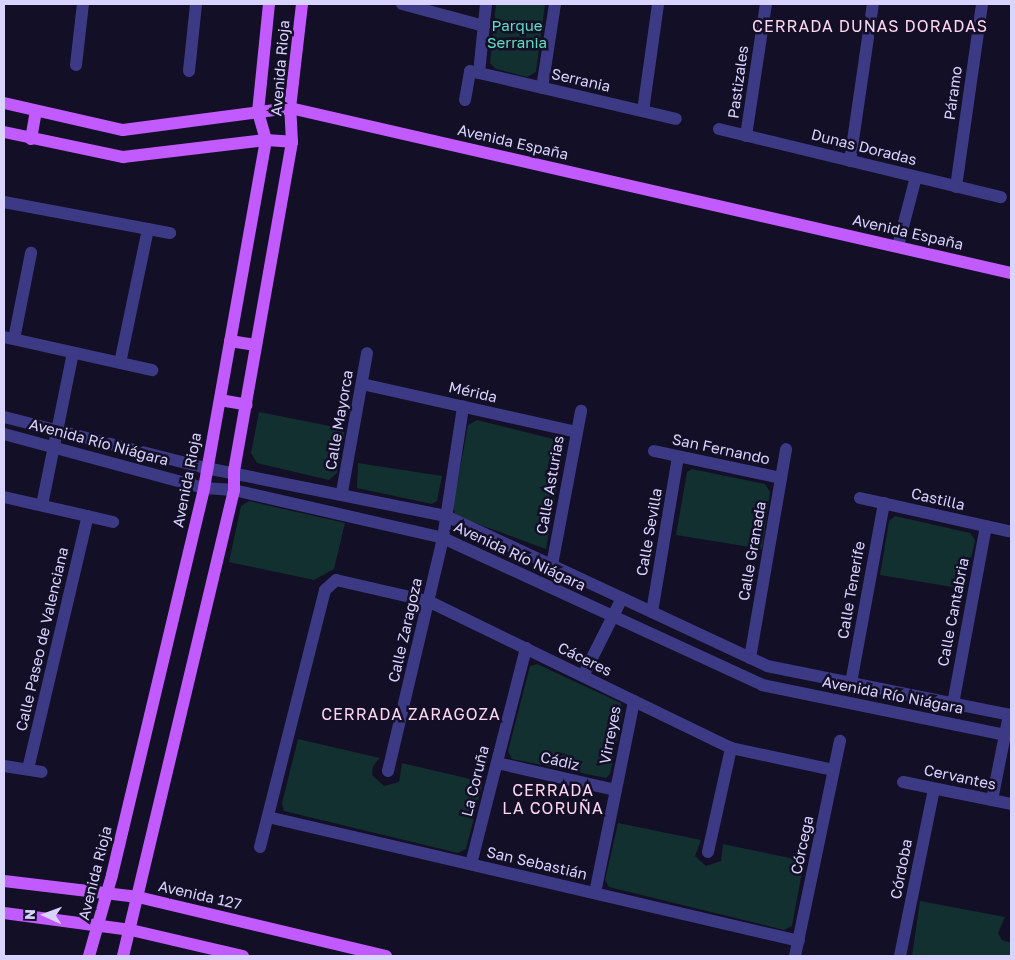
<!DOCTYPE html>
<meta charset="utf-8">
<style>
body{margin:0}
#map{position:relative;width:1015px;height:960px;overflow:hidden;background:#130f26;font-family:"Golos Text",sans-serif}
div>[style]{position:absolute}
.green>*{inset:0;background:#12302f}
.minor>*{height:12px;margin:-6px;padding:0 6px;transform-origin:6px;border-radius:6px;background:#3d3a85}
.major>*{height:12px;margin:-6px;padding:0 6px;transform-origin:6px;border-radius:6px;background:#c25bff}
span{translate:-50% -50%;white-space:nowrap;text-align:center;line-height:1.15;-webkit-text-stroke:5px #130f26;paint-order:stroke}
.park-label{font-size:15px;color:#5fe0c0}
.street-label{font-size:15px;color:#d9d4ff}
.neighbourhood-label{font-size:16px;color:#ffd6f0;letter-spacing:1px}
.frame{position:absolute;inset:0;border:5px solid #d9d4ff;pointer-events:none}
.north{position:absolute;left:20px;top:890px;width:50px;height:50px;-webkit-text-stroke:4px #130f26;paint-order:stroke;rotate:272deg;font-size:14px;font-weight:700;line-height:20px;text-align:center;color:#d9d4ff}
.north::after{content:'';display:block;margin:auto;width:18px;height:22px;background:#d9d4ff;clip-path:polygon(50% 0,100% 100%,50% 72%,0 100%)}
</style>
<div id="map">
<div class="green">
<div style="clip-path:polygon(496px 4px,545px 4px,536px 72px,527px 77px,496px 69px,490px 63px)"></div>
<div style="clip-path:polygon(259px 412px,345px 429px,337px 473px,329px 480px,257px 463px,251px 453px)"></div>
<div style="clip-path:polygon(477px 420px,561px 441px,564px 449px,546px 549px,456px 516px,453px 507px,468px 425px)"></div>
<div style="clip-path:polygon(358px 463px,442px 476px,437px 501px,432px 504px,357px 488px)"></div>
<div style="clip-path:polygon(692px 469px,765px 484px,770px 492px,762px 549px,676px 535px,687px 472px)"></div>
<div style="clip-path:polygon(249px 501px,345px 523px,334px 569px,314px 580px,229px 562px,241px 506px)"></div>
<div style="clip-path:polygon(895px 516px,970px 533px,975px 540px,965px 589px,880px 575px,889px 521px)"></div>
<div style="clip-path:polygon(537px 664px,621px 703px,623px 711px,610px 774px,606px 778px,512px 759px,508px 751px,530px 666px)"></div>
<div style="clip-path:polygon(298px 739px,380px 758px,373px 766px,372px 775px,384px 786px,399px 782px,402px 763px,483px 782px,466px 849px,458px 853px,284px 811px,282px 803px)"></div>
<div style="clip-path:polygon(618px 823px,701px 840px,695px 856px,706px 866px,721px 861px,723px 844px,804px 861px,792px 926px,784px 930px,609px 887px,605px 880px)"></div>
<div style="clip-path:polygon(920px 901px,1005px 917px,998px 933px,1002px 940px,1011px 943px,1011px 956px,912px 956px)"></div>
</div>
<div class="minor">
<div style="left:402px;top:4px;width:85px;rotate:15deg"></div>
<div style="left:76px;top:65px;width:61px;rotate:-83.5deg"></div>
<div style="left:189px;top:71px;width:67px;rotate:-84deg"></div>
<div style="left:479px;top:73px;width:202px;rotate:13.1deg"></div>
<div style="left:542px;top:88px;width:85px;rotate:-81.2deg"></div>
<div style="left:465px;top:100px;width:29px;rotate:-80deg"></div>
<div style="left:470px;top:71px;width:9px;rotate:13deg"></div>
<div style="left:479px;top:73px;width:69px;rotate:-84.2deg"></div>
<div style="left:643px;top:111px;width:108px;rotate:-82deg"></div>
<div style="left:719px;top:129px;width:290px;rotate:13.6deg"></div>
<div style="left:746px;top:136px;width:134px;rotate:-81.4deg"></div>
<div style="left:850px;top:161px;width:159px;rotate:-81.7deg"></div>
<div style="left:956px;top:187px;width:185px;rotate:-81.9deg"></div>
<div style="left:4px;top:202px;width:169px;rotate:10.6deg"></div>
<div style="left:898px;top:246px;width:71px;rotate:-75.4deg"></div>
<div style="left:4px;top:337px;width:152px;rotate:12.6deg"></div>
<div style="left:14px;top:339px;width:88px;rotate:-78.8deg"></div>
<div style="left:120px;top:363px;width:137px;rotate:-78.2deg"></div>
<div style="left:362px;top:384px;width:220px;rotate:12.6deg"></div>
<div style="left:4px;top:417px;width:208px;rotate:14.2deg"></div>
<div style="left:206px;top:468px;width:245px;rotate:11.3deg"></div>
<div style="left:446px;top:516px;width:354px;rotate:25deg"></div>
<div style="left:767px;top:666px;width:249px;rotate:11.4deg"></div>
<div style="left:4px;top:434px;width:207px;rotate:15.1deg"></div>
<div style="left:204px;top:488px;width:30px;rotate:4deg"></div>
<div style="left:234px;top:490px;width:214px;rotate:12.9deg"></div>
<div style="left:443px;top:538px;width:351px;rotate:24.7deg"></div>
<div style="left:762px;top:685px;width:254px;rotate:11.6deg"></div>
<div style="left:654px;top:451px;width:130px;rotate:12deg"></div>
<div style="left:342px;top:492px;width:141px;rotate:-79.8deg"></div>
<div style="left:4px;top:497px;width:112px;rotate:12.9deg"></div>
<div style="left:860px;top:498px;width:152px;rotate:12.6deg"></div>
<div style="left:42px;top:505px;width:155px;rotate:-78.5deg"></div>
<div style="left:552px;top:565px;width:157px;rotate:-79.3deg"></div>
<div style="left:652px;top:612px;width:157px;rotate:-80.5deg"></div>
<div style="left:750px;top:658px;width:212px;rotate:-80.2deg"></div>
<div style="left:583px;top:676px;width:87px;rotate:-63.4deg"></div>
<div style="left:851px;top:683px;width:183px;rotate:-79.6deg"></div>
<div style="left:953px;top:704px;width:181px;rotate:-79.5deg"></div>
<div style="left:497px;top:763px;width:122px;rotate:12.8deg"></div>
<div style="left:4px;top:766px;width:38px;rotate:9deg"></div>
<div style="left:28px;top:769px;width:260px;rotate:-76.7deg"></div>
<div style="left:388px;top:771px;width:239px;rotate:-76.7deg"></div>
<div style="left:443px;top:538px;width:133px;rotate:-81.3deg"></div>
<div style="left:903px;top:782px;width:110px;rotate:11.5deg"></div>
<div style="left:992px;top:800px;width:87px;rotate:-78.7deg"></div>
<div style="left:268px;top:817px;width:545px;rotate:13.14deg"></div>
<div style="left:260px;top:847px;width:265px;rotate:-75.8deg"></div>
<div style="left:325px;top:590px;width:15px;rotate:-42deg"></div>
<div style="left:336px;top:580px;width:94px;rotate:12.9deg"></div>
<div style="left:428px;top:601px;width:337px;rotate:25.9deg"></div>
<div style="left:731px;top:748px;width:105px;rotate:12.1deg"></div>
<div style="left:708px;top:852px;width:107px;rotate:-77.5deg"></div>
<div style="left:471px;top:864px;width:223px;rotate:-75.7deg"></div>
<div style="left:595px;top:893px;width:196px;rotate:-78.5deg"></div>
<div style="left:795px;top:956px;width:220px;rotate:-78.2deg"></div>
<div style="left:900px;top:956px;width:170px;rotate:-78.5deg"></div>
</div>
<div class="major">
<div style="left:4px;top:103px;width:122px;rotate:12.8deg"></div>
<div style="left:123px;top:130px;width:168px;rotate:-7.5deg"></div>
<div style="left:290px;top:108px;width:740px;rotate:12.89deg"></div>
<div style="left:4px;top:132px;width:122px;rotate:11.9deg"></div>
<div style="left:123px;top:157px;width:144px;rotate:-6.8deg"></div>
<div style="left:266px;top:140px;width:26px;rotate:4deg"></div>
<div style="left:31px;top:139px;width:27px;rotate:-80deg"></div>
<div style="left:230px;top:341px;width:26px;rotate:9deg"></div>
<div style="left:220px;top:400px;width:27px;rotate:10deg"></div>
<div style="left:4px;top:881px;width:135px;rotate:6.8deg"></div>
<div style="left:138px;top:897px;width:255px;rotate:13.4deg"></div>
<div style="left:4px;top:913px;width:128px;rotate:7.6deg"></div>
<div style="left:131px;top:930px;width:115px;rotate:13.1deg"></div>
<div style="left:89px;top:956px;width:84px;rotate:-74.1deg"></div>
<div style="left:112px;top:875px;width:398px;rotate:-76.6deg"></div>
<div style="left:204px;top:488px;width:353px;rotate:-79.9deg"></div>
<div style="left:266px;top:140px;width:29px;rotate:-106deg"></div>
<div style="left:258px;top:112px;width:109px;rotate:-84.2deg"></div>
<div style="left:123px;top:956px;width:479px;rotate:-76.6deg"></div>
<div style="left:234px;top:490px;width:19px;rotate:-90deg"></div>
<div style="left:234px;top:471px;width:334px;rotate:-80deg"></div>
<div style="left:292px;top:142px;width:34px;rotate:-93deg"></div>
<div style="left:290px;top:108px;width:105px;rotate:-83.4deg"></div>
</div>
<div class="park-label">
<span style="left:517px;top:34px">Parque<br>Serrania</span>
</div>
<div class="street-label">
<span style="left:280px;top:68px;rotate:-85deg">Avenida Rioja</span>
<span style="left:581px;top:80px;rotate:13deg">Serrania</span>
<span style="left:738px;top:82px;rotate:-82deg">Pastizales</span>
<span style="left:953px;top:93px;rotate:-82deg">Páramo</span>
<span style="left:513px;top:142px;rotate:13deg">Avenida España</span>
<span style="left:864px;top:147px;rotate:14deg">Dunas Doradas</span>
<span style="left:908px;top:232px;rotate:13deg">Avenida España</span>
<span style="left:473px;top:392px;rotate:13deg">Mérida</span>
<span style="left:339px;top:420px;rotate:-80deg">Calle Mayorca</span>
<span style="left:99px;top:442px;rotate:15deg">Avenida Río Niágara</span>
<span style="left:721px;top:449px;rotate:12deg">San Fernando</span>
<span style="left:187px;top:480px;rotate:-79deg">Avenida Rioja</span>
<span style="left:550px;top:485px;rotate:-80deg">Calle Asturias</span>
<span style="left:938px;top:499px;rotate:13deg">Castilla</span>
<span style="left:649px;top:532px;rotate:-80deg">Calle Sevilla</span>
<span style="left:752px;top:551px;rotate:-80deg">Calle Granada</span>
<span style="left:520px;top:556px;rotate:25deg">Avenida Río Niágara</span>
<span style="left:851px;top:590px;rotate:-80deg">Calle Tenerife</span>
<span style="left:953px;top:612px;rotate:-79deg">Calle Cantabria</span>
<span style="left:405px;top:630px;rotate:-77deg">Calle Zaragoza</span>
<span style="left:42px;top:639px;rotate:-77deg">Calle Paseo de Valenciana</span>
<span style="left:585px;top:659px;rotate:26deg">Cáceres</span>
<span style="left:893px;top:695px;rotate:11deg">Avenida Río Niágara</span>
<span style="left:610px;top:735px;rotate:-79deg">Virreyes</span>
<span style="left:560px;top:761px;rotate:13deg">Cádiz</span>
<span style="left:960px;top:777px;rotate:12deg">Cervantes</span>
<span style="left:475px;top:781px;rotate:-76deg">La Coruña</span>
<span style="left:802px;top:845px;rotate:-78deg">Córcega</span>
<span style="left:537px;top:863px;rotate:13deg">San Sebastián</span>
<span style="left:901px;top:869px;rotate:-79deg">Córdoba</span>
<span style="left:95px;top:873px;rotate:-76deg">Avenida Rioja</span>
<span style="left:200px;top:895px;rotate:13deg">Avenida 127</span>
</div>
<div class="neighbourhood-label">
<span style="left:870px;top:26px">CERRADA DUNAS DORADAS</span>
<span style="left:411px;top:714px">CERRADA ZARAGOZA</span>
<span style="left:553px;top:799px">CERRADA<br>LA CORUÑA</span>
</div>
<div class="frame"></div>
<div class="north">N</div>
</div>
